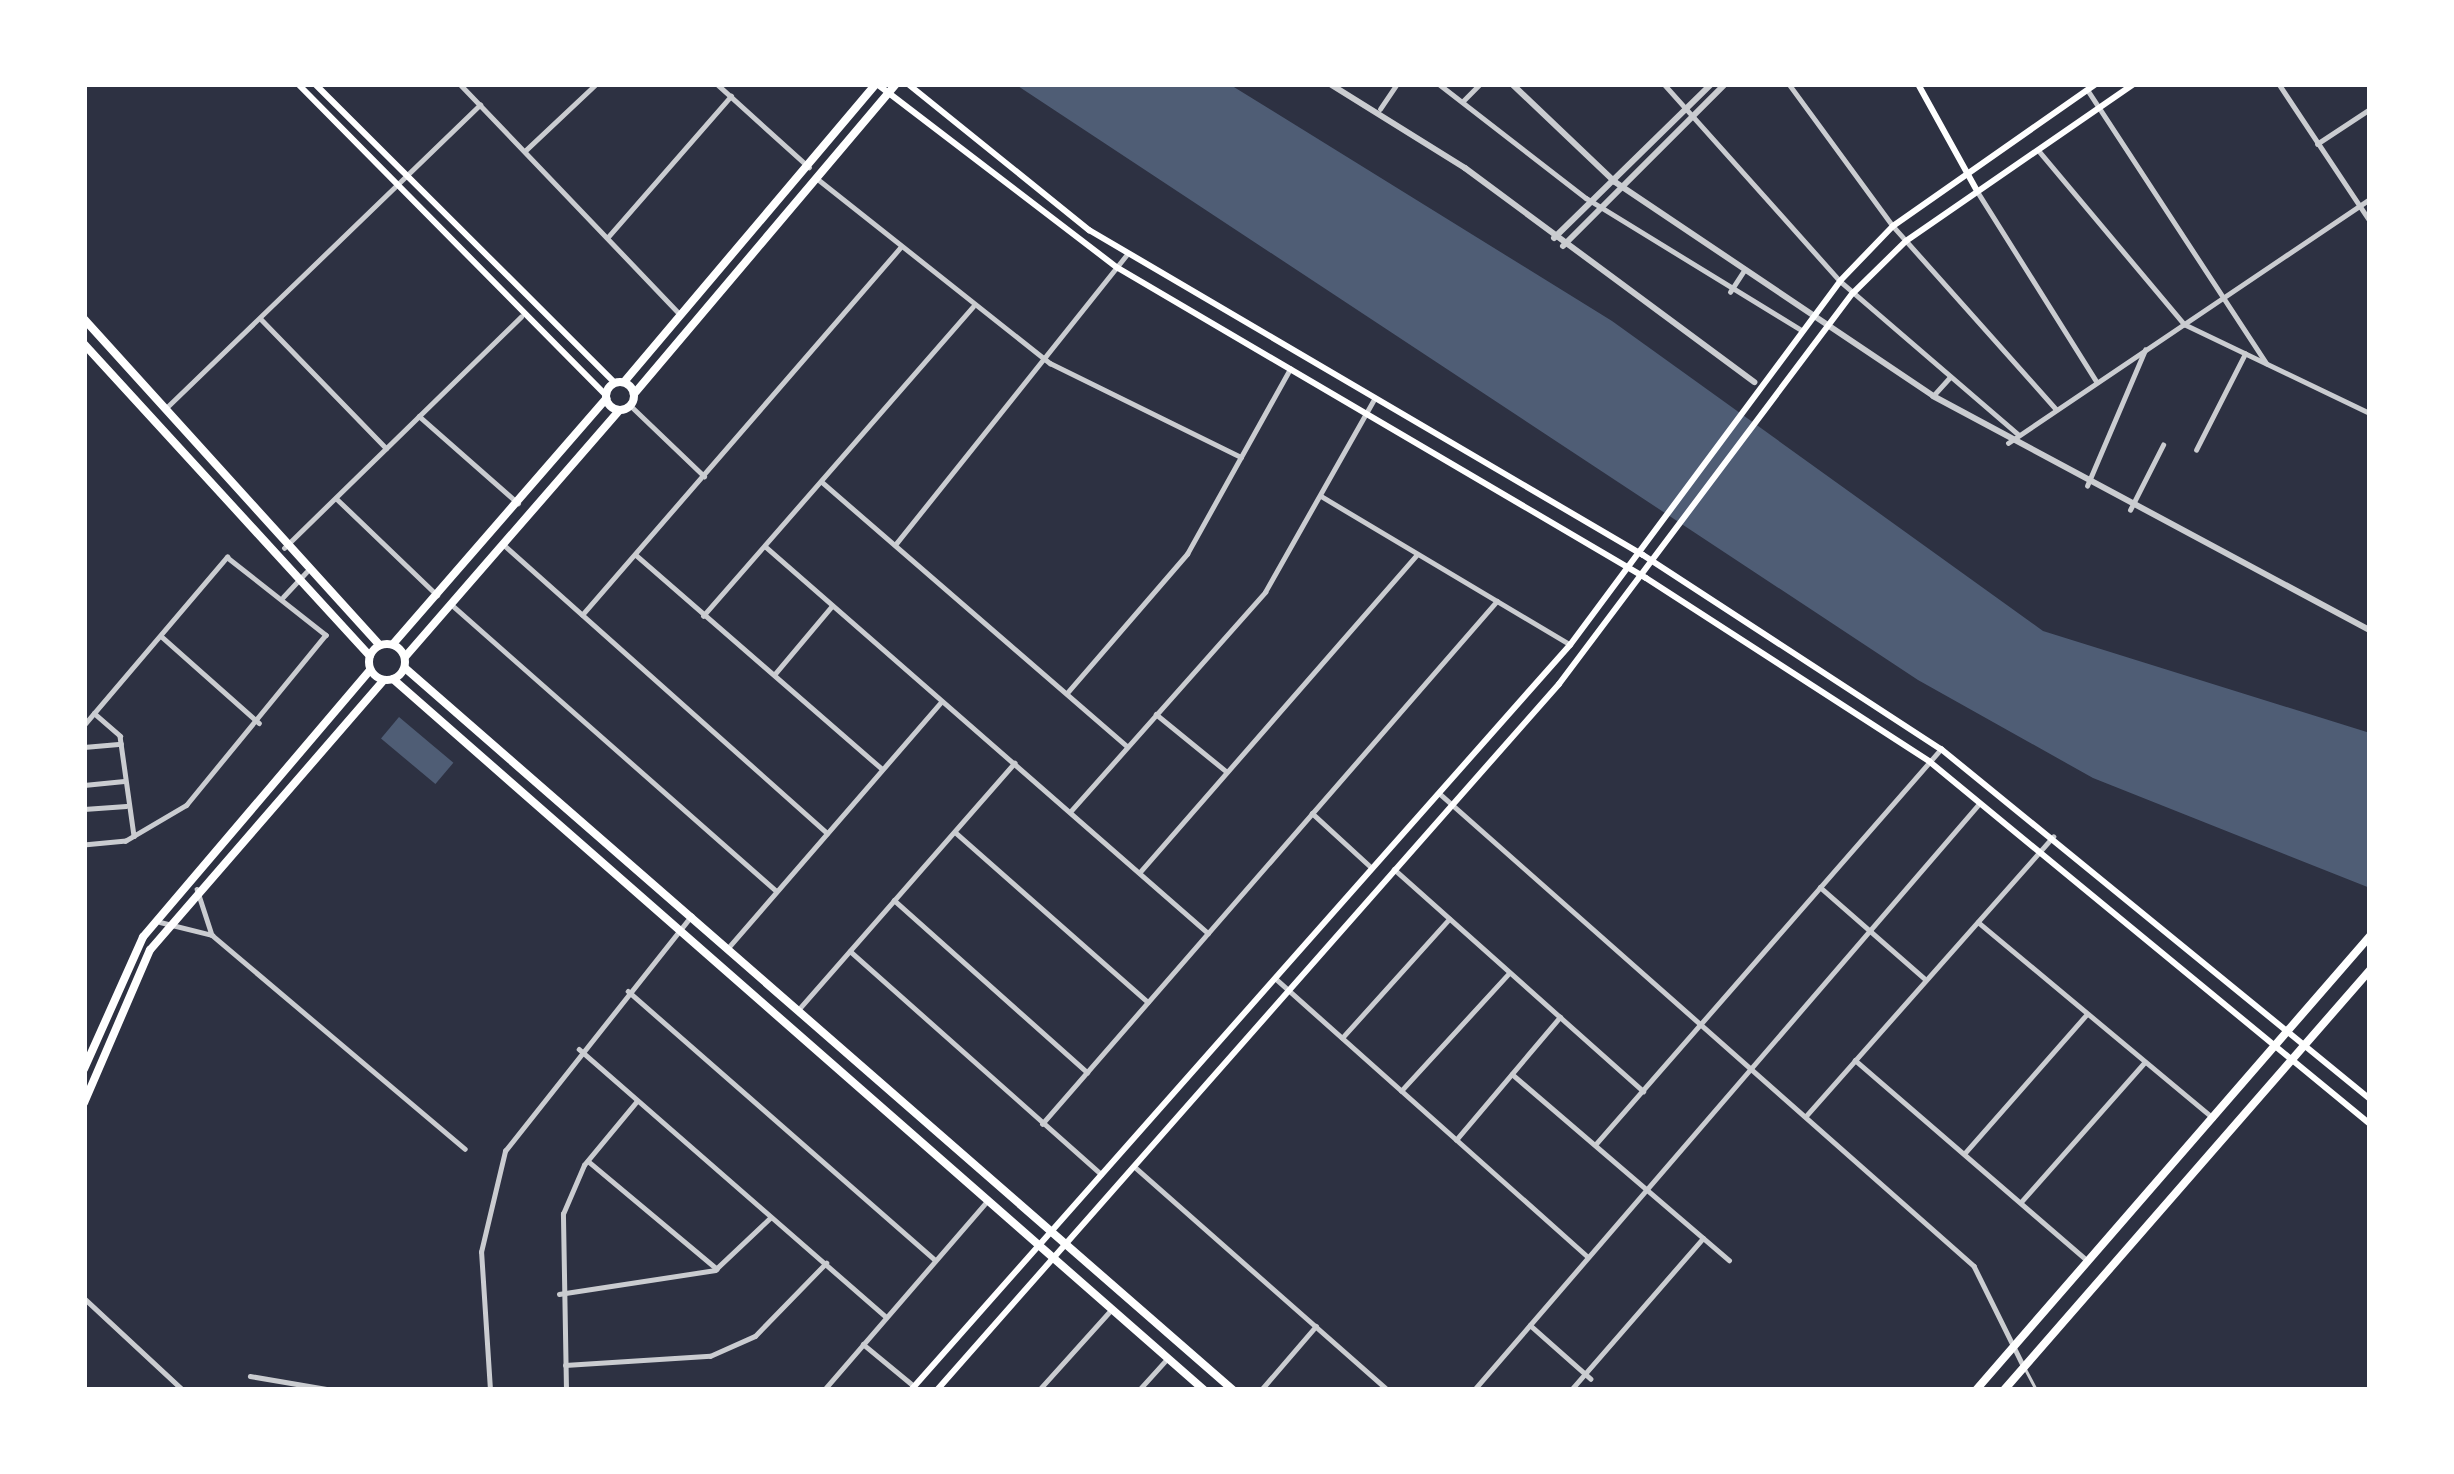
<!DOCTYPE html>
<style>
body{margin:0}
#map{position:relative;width:2454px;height:1474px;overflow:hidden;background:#2d3142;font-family:"IBM Plex Sans",sans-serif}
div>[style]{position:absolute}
.water>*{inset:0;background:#4f5d75;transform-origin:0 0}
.service>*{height:3px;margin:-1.5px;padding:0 1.5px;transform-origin:1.5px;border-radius:1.5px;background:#caccd0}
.minor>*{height:4.5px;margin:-2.25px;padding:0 2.25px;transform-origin:2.25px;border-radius:2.25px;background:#caccd0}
.tertiary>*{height:6px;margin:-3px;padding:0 3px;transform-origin:3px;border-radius:3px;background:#caccd0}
.secondary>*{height:6px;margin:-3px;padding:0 3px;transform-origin:3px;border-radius:3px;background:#fff}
.primary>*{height:8px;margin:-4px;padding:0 4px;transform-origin:4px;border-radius:4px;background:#fff}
.primary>.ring{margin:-4px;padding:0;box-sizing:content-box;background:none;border:8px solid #fff;border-radius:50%}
.trunk>*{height:8px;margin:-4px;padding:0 4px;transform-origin:4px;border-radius:4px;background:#fff}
span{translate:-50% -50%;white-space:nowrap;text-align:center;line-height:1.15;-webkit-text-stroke:12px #fff;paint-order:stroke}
.frame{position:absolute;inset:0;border:87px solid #fff;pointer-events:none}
</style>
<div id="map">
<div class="water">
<div style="clip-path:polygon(1015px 84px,1229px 84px,1612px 321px,2043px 631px,2370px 733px,2370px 888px,2093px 778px,1918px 680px)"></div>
<div style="left:399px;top:717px;width:71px;height:28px;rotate:40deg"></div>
</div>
<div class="service">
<div style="left:2025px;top:1369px;width:24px;rotate:62deg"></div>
</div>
<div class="minor">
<div style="left:460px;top:84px;width:318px;rotate:46.3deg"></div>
<div style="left:717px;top:84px;width:124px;rotate:42.1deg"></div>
<div style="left:1439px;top:84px;width:186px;rotate:37.8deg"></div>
<div style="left:1586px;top:198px;width:252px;rotate:31.5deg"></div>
<div style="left:1664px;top:84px;width:264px;rotate:48.2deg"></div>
<div style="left:1840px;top:281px;width:236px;rotate:40.7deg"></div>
<div style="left:1789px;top:84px;width:176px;rotate:53.8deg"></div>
<div style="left:1893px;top:226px;width:245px;rotate:48.3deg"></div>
<div style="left:2279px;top:84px;width:164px;rotate:56.4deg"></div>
<div style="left:2089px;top:92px;width:324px;rotate:56.8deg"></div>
<div style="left:1463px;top:101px;width:24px;rotate:-45deg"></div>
<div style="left:1380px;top:109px;width:30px;rotate:-56deg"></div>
<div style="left:2317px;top:144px;width:64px;rotate:-33.4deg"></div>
<div style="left:526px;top:150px;width:96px;rotate:-43.3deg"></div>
<div style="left:2039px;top:151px;width:226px;rotate:50deg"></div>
<div style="left:2184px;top:324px;width:206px;rotate:25.6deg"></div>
<div style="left:819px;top:180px;width:295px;rotate:38.4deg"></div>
<div style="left:1050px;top:363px;width:213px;rotate:26.2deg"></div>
<div style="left:1979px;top:194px;width:222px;rotate:57.9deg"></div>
<div style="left:608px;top:237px;width:187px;rotate:-48.9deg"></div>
<div style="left:1730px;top:292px;width:27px;rotate:-57deg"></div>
<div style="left:261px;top:319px;width:180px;rotate:45.9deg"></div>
<div style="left:1933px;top:396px;width:24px;rotate:-48deg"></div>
<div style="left:630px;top:405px;width:103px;rotate:43.8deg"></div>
<div style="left:165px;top:409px;width:438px;rotate:-44deg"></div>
<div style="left:419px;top:416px;width:132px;rotate:41.3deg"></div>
<div style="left:2008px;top:443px;width:437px;rotate:-34deg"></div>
<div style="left:2196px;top:450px;width:108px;rotate:-63deg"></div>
<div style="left:822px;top:482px;width:402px;rotate:40.9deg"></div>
<div style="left:2087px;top:486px;width:148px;rotate:-66.9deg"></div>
<div style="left:1321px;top:496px;width:289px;rotate:30.8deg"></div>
<div style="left:337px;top:499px;width:139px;rotate:43.8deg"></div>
<div style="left:2130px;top:510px;width:73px;rotate:-63.1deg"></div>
<div style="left:504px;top:545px;width:433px;rotate:41.7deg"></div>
<div style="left:895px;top:545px;width:372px;rotate:-51.4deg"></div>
<div style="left:766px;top:547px;width:587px;rotate:41.13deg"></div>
<div style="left:284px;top:548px;width:331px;rotate:-44.3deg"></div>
<div style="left:636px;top:555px;width:325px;rotate:41deg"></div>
<div style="left:283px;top:597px;width:34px;rotate:-47deg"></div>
<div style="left:452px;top:605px;width:432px;rotate:41.4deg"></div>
<div style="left:582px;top:615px;width:487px;rotate:-49.1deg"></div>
<div style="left:703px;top:616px;width:410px;rotate:-48.9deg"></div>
<div style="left:161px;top:636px;width:131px;rotate:41.6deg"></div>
<div style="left:774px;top:675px;width:90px;rotate:-50deg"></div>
<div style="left:1067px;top:693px;width:184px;rotate:-49.2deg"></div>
<div style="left:1187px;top:554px;width:212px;rotate:-60.9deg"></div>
<div style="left:94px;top:713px;width:35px;rotate:41deg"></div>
<div style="left:120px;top:736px;width:101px;rotate:82deg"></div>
<div style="left:1156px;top:714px;width:90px;rotate:39.2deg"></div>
<div style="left:84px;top:725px;width:221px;rotate:-49.6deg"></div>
<div style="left:227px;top:557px;width:126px;rotate:38.2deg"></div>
<div style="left:326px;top:635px;width:220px;rotate:129.3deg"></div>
<div style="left:187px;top:805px;width:71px;rotate:149.5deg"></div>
<div style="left:126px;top:841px;width:42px;rotate:174.6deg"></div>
<div style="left:84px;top:747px;width:37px;rotate:-5deg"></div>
<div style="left:84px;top:785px;width:40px;rotate:-5.7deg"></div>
<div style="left:1439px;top:793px;width:714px;rotate:41.48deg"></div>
<div style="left:1974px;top:1266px;width:113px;rotate:63.7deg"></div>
<div style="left:84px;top:809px;width:42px;rotate:-4.1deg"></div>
<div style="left:1070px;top:812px;width:294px;rotate:-48.4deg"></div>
<div style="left:1265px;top:592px;width:222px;rotate:-60.5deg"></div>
<div style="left:1312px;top:813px;width:81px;rotate:42.5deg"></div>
<div style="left:955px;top:832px;width:257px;rotate:41.4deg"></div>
<div style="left:1394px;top:869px;width:334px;rotate:41.7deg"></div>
<div style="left:1140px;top:872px;width:421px;rotate:-48.9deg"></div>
<div style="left:1820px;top:887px;width:138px;rotate:41.2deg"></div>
<div style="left:197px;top:889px;width:48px;rotate:71.9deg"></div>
<div style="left:212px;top:935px;width:331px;rotate:40.2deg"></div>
<div style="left:894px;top:900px;width:259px;rotate:41.7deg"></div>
<div style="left:160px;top:922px;width:54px;rotate:14deg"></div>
<div style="left:1978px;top:922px;width:306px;rotate:39.8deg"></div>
<div style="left:728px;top:948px;width:324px;rotate:-49.1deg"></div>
<div style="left:850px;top:951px;width:336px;rotate:41.6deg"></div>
<div style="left:1275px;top:978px;width:419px;rotate:41.7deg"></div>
<div style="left:628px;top:991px;width:407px;rotate:41.2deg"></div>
<div style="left:799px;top:1009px;width:327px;rotate:-48.8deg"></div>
<div style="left:1342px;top:1038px;width:160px;rotate:-48deg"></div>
<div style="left:579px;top:1049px;width:406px;rotate:41.1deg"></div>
<div style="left:1855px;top:1060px;width:306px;rotate:40.8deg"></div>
<div style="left:1512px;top:1074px;width:286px;rotate:40.6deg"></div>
<div style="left:1401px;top:1091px;width:160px;rotate:-47.5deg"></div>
<div style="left:1806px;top:1116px;width:373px;rotate:-48.5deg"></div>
<div style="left:1042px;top:1124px;width:693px;rotate:-48.98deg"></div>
<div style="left:1456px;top:1140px;width:161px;rotate:-49.8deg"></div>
<div style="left:1595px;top:1145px;width:526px;rotate:-48.86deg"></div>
<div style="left:1964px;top:1154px;width:186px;rotate:-48.7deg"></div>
<div style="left:588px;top:1161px;width:168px;rotate:39.9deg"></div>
<div style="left:1136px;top:1168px;width:336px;rotate:41.4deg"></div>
<div style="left:2021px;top:1202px;width:186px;rotate:-48.5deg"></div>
<div style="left:559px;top:1294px;width:158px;rotate:-8.7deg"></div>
<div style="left:715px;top:1270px;width:76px;rotate:-43.4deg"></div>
<div style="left:84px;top:1298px;width:135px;rotate:42.9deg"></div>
<div style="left:1530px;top:1325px;width:81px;rotate:41.5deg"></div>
<div style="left:863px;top:1344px;width:66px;rotate:39.5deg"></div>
<div style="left:565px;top:1365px;width:145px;rotate:-3.6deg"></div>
<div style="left:710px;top:1356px;width:49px;rotate:-24deg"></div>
<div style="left:755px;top:1336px;width:102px;rotate:-45.8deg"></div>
<div style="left:250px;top:1376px;width:83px;rotate:9.7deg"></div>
<div style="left:490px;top:1390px;width:138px;rotate:-93.7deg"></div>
<div style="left:481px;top:1252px;width:104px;rotate:-76.6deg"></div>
<div style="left:505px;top:1151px;width:300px;rotate:-51.6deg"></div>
<div style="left:566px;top:1390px;width:176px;rotate:-91deg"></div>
<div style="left:563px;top:1214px;width:53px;rotate:-66.8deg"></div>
<div style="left:584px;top:1165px;width:83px;rotate:-50.4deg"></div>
<div style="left:824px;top:1390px;width:251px;rotate:-49.2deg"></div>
<div style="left:1039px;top:1390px;width:108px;rotate:-48deg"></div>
<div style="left:1139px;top:1390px;width:42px;rotate:-47.9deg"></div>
<div style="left:1261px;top:1390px;width:84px;rotate:-49.3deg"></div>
<div style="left:1474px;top:1390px;width:774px;rotate:-49.25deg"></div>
<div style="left:1571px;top:1390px;width:201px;rotate:-49deg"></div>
</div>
<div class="tertiary">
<div style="left:1330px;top:84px;width:159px;rotate:31.9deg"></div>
<div style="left:1465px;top:168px;width:360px;rotate:36.5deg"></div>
<div style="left:1512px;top:84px;width:142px;rotate:43.6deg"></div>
<div style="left:1615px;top:182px;width:383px;rotate:33.9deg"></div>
<div style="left:1933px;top:396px;width:496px;rotate:28.2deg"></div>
<div style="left:1554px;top:238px;width:220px;rotate:-44.4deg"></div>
<div style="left:1563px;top:246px;width:229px;rotate:-45deg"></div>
</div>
<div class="secondary">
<div style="left:298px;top:84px;width:438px;rotate:45.3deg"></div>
<div style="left:315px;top:84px;width:424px;rotate:44.9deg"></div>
<div style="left:877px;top:84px;width:303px;rotate:37.4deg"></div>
<div style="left:1118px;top:268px;width:612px;rotate:30.42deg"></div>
<div style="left:1646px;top:578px;width:338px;rotate:32.9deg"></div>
<div style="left:1930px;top:762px;width:570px;rotate:39.45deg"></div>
<div style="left:908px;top:84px;width:233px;rotate:38.9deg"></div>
<div style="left:1089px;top:230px;width:642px;rotate:30.4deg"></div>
<div style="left:1643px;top:555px;width:356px;rotate:33.1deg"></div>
<div style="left:1941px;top:749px;width:554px;rotate:39.21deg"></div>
<div style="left:1918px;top:84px;width:120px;rotate:61.1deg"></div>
<div style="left:911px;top:1390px;width:995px;rotate:-48.51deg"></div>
<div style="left:1570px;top:645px;width:453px;rotate:-53.4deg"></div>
<div style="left:1840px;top:281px;width:76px;rotate:-46.1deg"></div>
<div style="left:1893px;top:226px;width:248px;rotate:-35deg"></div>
<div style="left:937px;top:1390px;width:941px;rotate:-48.62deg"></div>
<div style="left:1559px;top:684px;width:489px;rotate:-53.1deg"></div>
<div style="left:1853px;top:293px;width:74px;rotate:-44.5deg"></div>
<div style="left:1906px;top:241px;width:277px;rotate:-34.6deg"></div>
</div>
<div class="primary">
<div style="left:84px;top:319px;width:440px;rotate:47.8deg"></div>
<div style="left:84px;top:344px;width:423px;rotate:47.5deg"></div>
<div style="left:624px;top:382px;width:390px;rotate:-49.8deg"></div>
<div class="ring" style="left:606px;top:382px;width:20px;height:20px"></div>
<div style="left:634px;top:394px;width:406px;rotate:-49.8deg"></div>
<div class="ring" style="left:369px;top:644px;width:28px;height:28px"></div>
<div style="left:393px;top:644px;width:325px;rotate:-49deg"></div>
<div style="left:405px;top:657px;width:327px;rotate:-49deg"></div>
<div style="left:405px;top:668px;width:1099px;rotate:41.09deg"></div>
<div style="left:393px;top:679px;width:1079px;rotate:41.24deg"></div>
<div style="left:84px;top:1069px;width:145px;rotate:-65.9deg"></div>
<div style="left:143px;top:937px;width:350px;rotate:-49.6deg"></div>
<div style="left:84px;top:1103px;width:167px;rotate:-66.7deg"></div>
<div style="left:150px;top:950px;width:357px;rotate:-49.1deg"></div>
</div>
<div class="trunk">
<div style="left:1976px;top:1390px;width:601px;rotate:-49.05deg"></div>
<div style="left:2004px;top:1390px;width:557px;rotate:-48.93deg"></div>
</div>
<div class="frame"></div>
</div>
